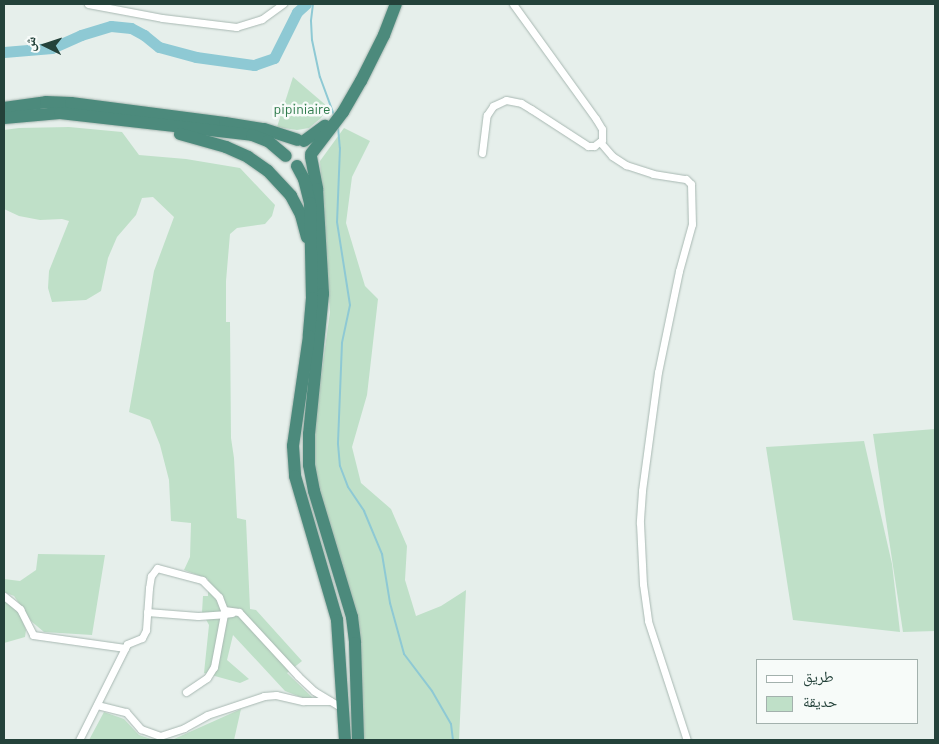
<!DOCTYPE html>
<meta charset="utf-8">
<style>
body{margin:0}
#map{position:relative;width:939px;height:744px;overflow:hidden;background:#e6efeb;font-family:Barlow,"Noto Naskh Arabic",sans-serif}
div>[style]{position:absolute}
.green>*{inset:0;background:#bfe0c8}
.stream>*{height:2px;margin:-1px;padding:0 1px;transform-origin:1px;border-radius:1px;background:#8ec9d4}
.river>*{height:11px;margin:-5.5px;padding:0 5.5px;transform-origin:5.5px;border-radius:5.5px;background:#8ec9d4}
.roads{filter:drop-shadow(0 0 1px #a8b8b2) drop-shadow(0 0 1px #a8b8b2)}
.minor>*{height:7px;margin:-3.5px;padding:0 3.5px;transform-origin:3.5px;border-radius:3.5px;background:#fff}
.trunk>*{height:12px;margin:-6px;padding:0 6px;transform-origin:6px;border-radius:6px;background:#4c8a7c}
span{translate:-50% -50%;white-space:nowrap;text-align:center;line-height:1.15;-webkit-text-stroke:5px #f7fbf9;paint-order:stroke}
.park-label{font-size:14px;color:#2d7a4b}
.frame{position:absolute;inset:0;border:5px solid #24423a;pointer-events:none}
.legend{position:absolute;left:756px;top:659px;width:162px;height:65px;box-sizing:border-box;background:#f7fbf9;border:1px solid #a3b1ad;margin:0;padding:6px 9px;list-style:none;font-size:15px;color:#24423a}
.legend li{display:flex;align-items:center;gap:10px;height:25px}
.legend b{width:25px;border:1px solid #a3b1ad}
.north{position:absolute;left:20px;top:20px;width:50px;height:50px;-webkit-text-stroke:4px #f7fbf9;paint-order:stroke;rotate:274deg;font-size:14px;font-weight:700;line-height:20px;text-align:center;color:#24423a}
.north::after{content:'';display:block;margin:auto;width:18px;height:22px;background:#24423a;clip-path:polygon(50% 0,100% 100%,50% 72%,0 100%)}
</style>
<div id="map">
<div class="green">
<div style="clip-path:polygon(293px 77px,328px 107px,321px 118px,309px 128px,297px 130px,277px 127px)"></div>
<div style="clip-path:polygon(69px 127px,122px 132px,139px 155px,186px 159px,240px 168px,275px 205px,272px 216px,265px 224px,237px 228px,230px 234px,226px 281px,226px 322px,230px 322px,231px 438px,234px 458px,237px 518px,246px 520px,250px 609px,256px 610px,302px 661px,287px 673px,313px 698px,303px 698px,285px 691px,233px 635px,227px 660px,249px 679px,240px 683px,204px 673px,209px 625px,202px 612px,203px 596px,208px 596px,208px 579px,184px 570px,190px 557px,191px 523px,171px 521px,169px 480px,160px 445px,150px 420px,129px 412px,154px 271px,174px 217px,153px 197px,142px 198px,136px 215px,117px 237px,108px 258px,101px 291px,86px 300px,52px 302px,48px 288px,49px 271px,69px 221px,62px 219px,40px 220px,19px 216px,4px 209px,4px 130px,19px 128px)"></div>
<div style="clip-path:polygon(344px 128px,370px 141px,352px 177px,346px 223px,365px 286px,378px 299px,367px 395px,352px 447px,361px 483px,391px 509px,407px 546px,405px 580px,416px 616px,441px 606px,466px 590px,459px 740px,358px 740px,355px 643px,311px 465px,316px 412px,330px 312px,320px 161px)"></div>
<div style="clip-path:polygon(935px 429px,935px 631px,903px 632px,873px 434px)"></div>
<div style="clip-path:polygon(864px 441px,892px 564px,900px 632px,793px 620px,766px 447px)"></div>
<div style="clip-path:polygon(38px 554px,105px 555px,92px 635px,44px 632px,31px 621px,14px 596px,4px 592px,4px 579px,20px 581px,36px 570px)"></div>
<div style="clip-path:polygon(4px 600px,19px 611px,26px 630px,25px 637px,4px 643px)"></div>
<div style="clip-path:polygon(241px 709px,234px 740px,167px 740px,174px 739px)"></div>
<div style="clip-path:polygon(104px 712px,124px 719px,139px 735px,154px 740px,89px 740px)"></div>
</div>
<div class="stream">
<div style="left:313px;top:4px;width:17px;rotate:97deg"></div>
<div style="left:311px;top:21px;width:19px;rotate:87deg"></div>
<div style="left:312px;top:40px;width:38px;rotate:78deg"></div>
<div style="left:320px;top:77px;width:40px;rotate:69.8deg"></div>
<div style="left:338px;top:127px;width:21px;rotate:85deg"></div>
<div style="left:340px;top:148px;width:74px;rotate:92.3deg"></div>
<div style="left:337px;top:222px;width:84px;rotate:81.1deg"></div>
<div style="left:350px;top:305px;width:39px;rotate:102deg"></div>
<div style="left:342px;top:343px;width:101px;rotate:92.3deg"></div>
<div style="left:338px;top:444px;width:22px;rotate:85deg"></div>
<div style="left:340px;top:466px;width:22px;rotate:69deg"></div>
<div style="left:348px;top:487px;width:29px;rotate:56deg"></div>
<div style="left:364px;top:511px;width:47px;rotate:67.3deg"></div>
<div style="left:382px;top:554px;width:50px;rotate:80.7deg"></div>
<div style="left:390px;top:603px;width:53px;rotate:74.6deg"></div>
<div style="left:404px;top:654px;width:46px;rotate:52.9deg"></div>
<div style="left:432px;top:691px;width:38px;rotate:60deg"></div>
<div style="left:451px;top:724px;width:16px;rotate:83deg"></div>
</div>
<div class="river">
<div style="left:4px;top:52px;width:48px;rotate:-4.8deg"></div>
<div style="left:52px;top:48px;width:32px;rotate:-24deg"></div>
<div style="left:81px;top:35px;width:31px;rotate:-17deg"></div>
<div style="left:111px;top:26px;width:20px;rotate:6deg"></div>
<div style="left:131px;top:28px;width:15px;rotate:28deg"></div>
<div style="left:144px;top:35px;width:19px;rotate:39deg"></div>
<div style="left:159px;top:47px;width:38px;rotate:15deg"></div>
<div style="left:196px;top:57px;width:59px;rotate:7.9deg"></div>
<div style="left:254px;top:65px;width:21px;rotate:-19deg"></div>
<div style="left:274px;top:58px;width:51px;rotate:-63.4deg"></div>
<div style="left:297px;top:12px;width:12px;rotate:-42deg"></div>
</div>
<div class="roads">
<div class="minor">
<div style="left:88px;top:4px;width:75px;rotate:10.7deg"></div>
<div style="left:162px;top:18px;width:75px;rotate:6.9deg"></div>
<div style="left:236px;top:27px;width:27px;rotate:-17deg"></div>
<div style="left:262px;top:19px;width:26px;rotate:-36deg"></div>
<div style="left:600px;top:142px;width:18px;rotate:49deg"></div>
<div style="left:612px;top:156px;width:17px;rotate:33deg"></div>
<div style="left:626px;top:165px;width:28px;rotate:18deg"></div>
<div style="left:653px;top:174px;width:33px;rotate:9deg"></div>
<div style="left:686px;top:179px;width:7px;rotate:45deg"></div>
<div style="left:691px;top:184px;width:40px;rotate:88.6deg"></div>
<div style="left:692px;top:224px;width:49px;rotate:105.5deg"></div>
<div style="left:679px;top:271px;width:103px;rotate:101.7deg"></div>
<div style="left:658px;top:372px;width:120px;rotate:97.7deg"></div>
<div style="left:642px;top:491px;width:32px;rotate:94deg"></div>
<div style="left:640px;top:523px;width:61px;rotate:87.2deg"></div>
<div style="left:643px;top:584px;width:37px;rotate:82deg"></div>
<div style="left:648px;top:621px;width:125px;rotate:71.9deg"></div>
<div style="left:482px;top:153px;width:38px;rotate:-83deg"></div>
<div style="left:487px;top:115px;width:11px;rotate:-56deg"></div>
<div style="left:493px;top:106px;width:14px;rotate:-25deg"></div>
<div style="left:506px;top:100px;width:15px;rotate:11deg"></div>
<div style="left:521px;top:103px;width:12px;rotate:31deg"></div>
<div style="left:531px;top:109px;width:68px;rotate:33deg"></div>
<div style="left:588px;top:146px;width:6px"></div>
<div style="left:594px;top:146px;width:10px;rotate:-37deg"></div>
<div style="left:602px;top:140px;width:11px;rotate:-90deg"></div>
<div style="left:602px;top:129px;width:12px;rotate:-121deg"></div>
<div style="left:596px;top:119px;width:142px;rotate:-125.8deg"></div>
<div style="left:4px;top:596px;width:21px;rotate:39deg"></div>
<div style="left:20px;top:609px;width:29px;rotate:63deg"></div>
<div style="left:33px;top:635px;width:93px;rotate:8deg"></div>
<div style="left:147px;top:612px;width:51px;rotate:4.5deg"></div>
<div style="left:198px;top:616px;width:26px;rotate:-4deg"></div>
<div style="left:186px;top:692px;width:25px;rotate:-34deg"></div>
<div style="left:207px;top:678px;width:13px;rotate:-58deg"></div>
<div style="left:214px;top:667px;width:54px;rotate:-79.3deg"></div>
<div style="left:224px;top:614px;width:8px;rotate:-7deg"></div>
<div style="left:97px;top:705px;width:30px;rotate:14deg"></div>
<div style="left:126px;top:712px;width:23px;rotate:49deg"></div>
<div style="left:141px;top:729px;width:20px;rotate:20deg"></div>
<div style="left:160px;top:736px;width:25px;rotate:-18deg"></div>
<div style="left:184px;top:728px;width:26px;rotate:-29deg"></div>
<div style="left:207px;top:715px;width:60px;rotate:-18.4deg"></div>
<div style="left:264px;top:696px;width:12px;rotate:-5deg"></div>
<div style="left:276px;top:695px;width:28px;rotate:13deg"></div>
<div style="left:303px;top:701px;width:27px"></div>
<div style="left:79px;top:740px;width:107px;rotate:-63.4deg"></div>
<div style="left:127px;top:644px;width:16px;rotate:-22deg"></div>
<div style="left:142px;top:638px;width:9px;rotate:-63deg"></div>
<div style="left:146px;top:630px;width:42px;rotate:-85.9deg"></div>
<div style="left:149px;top:588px;width:12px;rotate:-81deg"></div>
<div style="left:151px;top:576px;width:10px;rotate:-53deg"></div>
<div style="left:157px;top:568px;width:47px;rotate:14.9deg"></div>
<div style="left:202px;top:580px;width:24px;rotate:45deg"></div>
<div style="left:219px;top:597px;width:14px;rotate:69deg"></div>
<div style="left:224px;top:610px;width:15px;rotate:8deg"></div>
<div style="left:239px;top:612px;width:87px;rotate:47.3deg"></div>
<div style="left:298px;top:676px;width:22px;rotate:43deg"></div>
<div style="left:314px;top:691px;width:33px;rotate:31deg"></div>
</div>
<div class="trunk">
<div style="left:4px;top:108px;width:42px;rotate:-8.1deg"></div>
<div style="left:46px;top:102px;width:25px;rotate:2deg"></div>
<div style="left:71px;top:103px;width:155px;rotate:7.4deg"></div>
<div style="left:225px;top:123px;width:39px;rotate:9deg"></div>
<div style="left:264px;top:129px;width:35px;rotate:18deg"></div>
<div style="left:4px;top:118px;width:56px;rotate:-5.1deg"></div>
<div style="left:60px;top:113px;width:193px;rotate:6.5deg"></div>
<div style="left:252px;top:135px;width:17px;rotate:21deg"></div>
<div style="left:268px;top:141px;width:23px;rotate:40deg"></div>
<div style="left:180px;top:134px;width:48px;rotate:15.8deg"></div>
<div style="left:226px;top:147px;width:24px;rotate:24deg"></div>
<div style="left:248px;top:157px;width:24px;rotate:35deg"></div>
<div style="left:268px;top:171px;width:34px;rotate:47deg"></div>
<div style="left:291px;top:196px;width:21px;rotate:62deg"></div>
<div style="left:301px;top:215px;width:23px;rotate:75deg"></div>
<div style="left:304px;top:141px;width:26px;rotate:-36deg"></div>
<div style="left:311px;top:154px;width:53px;rotate:-52.7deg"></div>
<div style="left:343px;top:112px;width:36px;rotate:-60deg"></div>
<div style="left:361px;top:81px;width:51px;rotate:-63.4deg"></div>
<div style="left:384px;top:35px;width:33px;rotate:-69deg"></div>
<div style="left:311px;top:157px;width:33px;rotate:79deg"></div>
<div style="left:317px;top:189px;width:105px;rotate:86.7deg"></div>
<div style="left:323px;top:294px;width:141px;rotate:95.7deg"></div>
<div style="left:309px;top:434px;width:31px;rotate:90deg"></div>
<div style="left:309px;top:465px;width:26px;rotate:79deg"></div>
<div style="left:314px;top:491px;width:132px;rotate:73.2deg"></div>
<div style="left:352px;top:617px;width:26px;rotate:83deg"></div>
<div style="left:355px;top:643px;width:97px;rotate:88.2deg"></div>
<div style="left:297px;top:166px;width:15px;rotate:62deg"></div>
<div style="left:304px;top:179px;width:25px;rotate:76deg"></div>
<div style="left:310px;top:203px;width:95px;rotate:88.8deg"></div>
<div style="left:312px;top:298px;width:38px;rotate:95deg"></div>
<div style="left:309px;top:336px;width:111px;rotate:98.3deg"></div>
<div style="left:293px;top:446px;width:30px;rotate:86deg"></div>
<div style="left:295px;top:476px;width:150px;rotate:73.7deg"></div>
<div style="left:337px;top:620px;width:120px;rotate:86.2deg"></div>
</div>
</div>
<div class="park-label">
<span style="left:302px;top:109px">pipiniaire</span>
</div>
<div class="frame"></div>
<ul class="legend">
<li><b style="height:6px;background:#fff"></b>طريق</li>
<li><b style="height:14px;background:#bfe0c8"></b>حديقة</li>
</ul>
<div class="north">ش</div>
</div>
